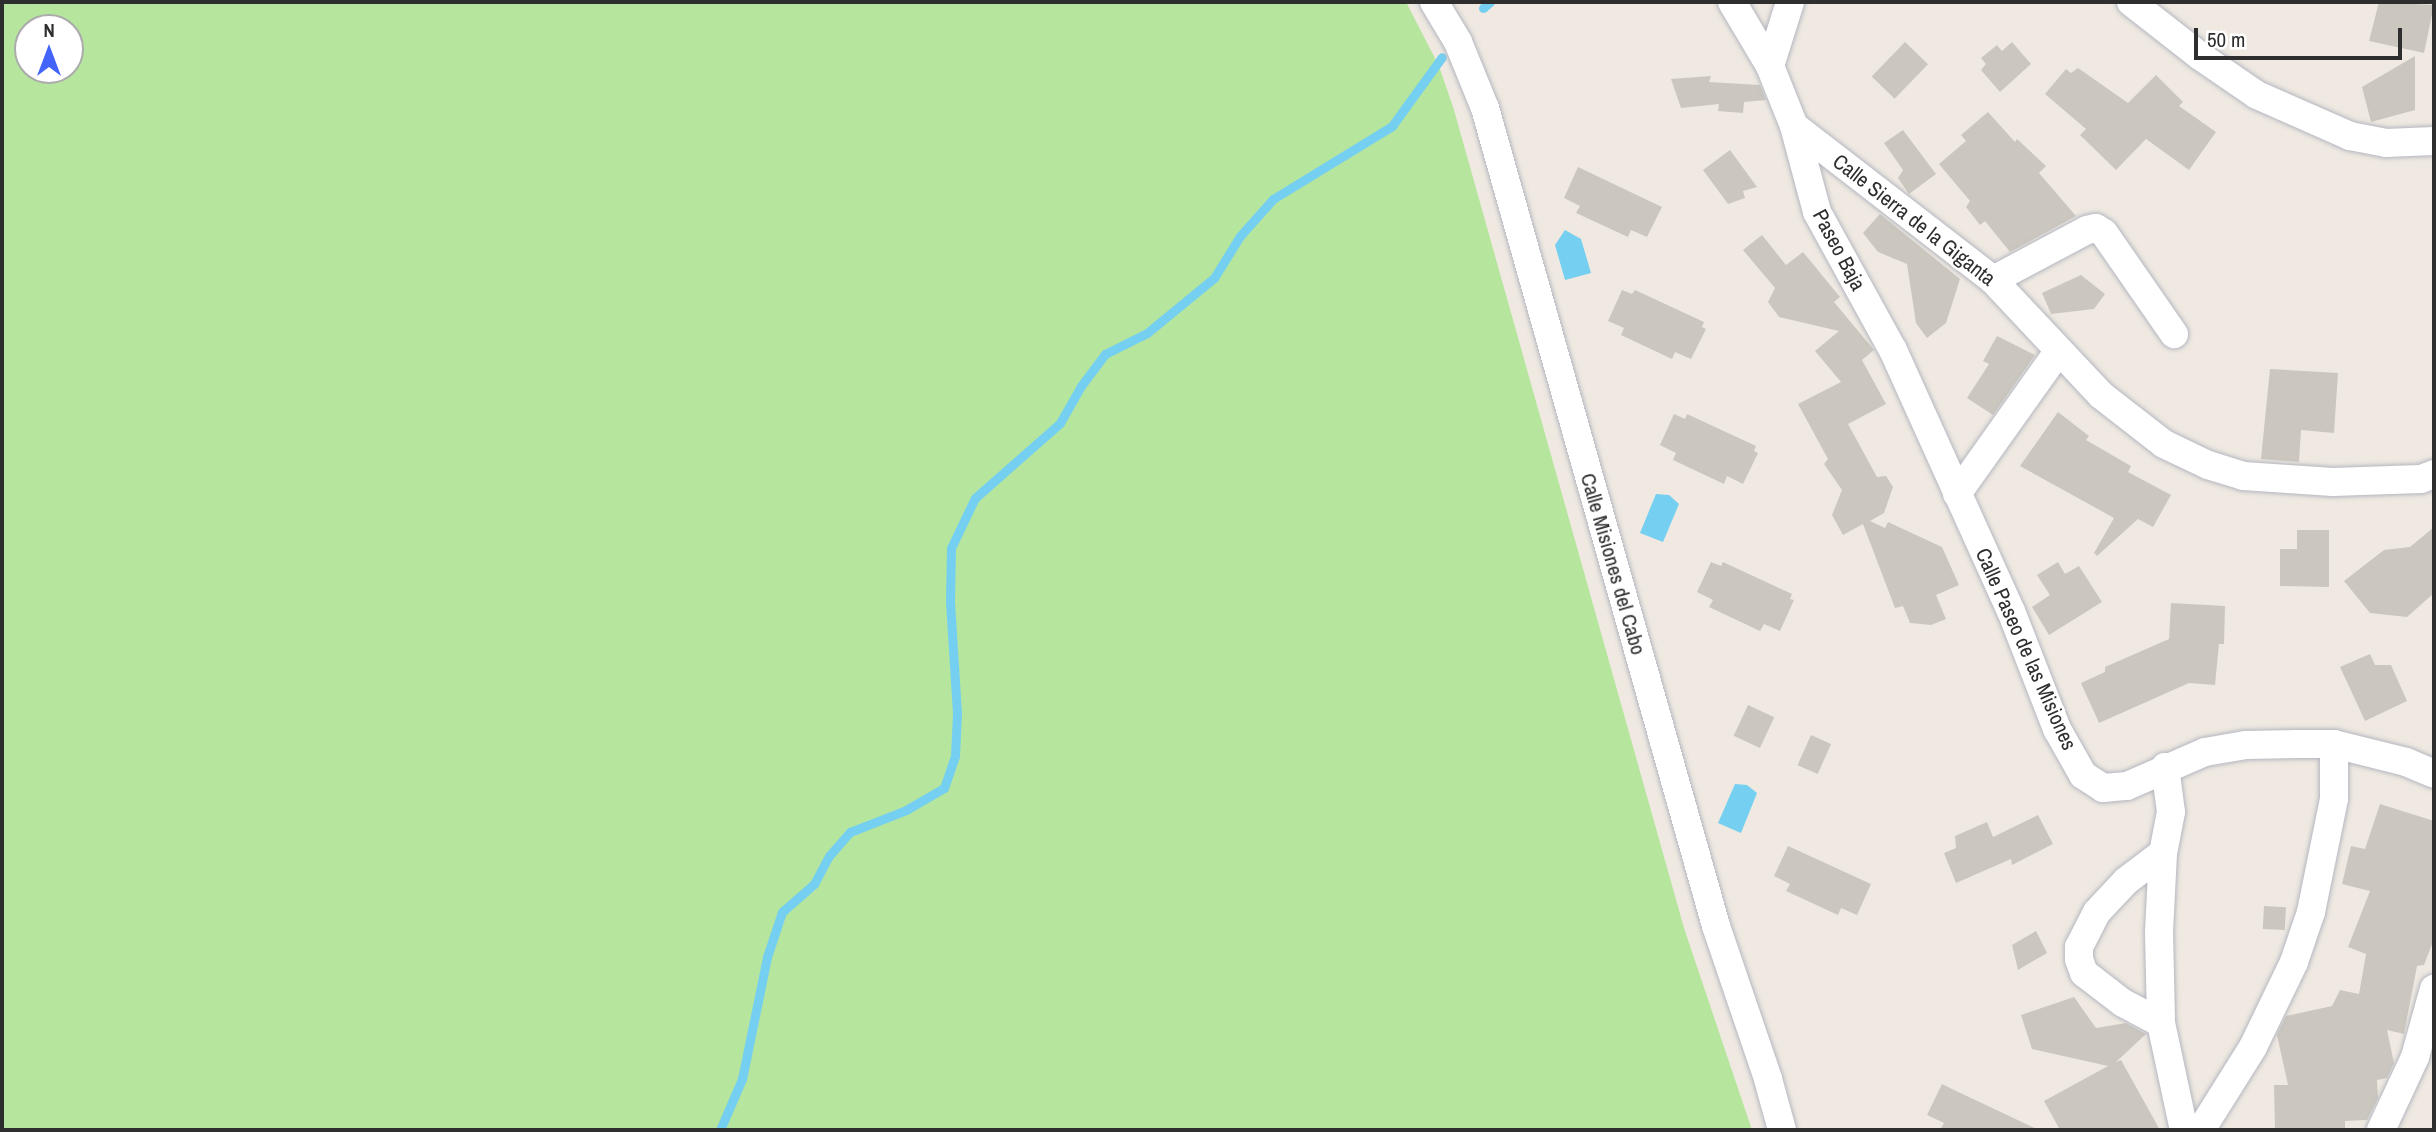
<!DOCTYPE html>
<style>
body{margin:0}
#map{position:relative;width:2436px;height:1132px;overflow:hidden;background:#efe9e1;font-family:"Archivo Narrow",sans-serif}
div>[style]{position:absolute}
.green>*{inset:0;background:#b6e59e}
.water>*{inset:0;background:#75cff0}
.stream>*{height:9px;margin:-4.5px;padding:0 4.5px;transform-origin:4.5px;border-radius:4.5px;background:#75cff0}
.building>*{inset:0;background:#cbc7bf;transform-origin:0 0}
.roads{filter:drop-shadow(0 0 2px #b4b7c1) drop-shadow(0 0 2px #b4b7c1)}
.minor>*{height:28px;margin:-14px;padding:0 14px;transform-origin:14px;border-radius:14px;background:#fff}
span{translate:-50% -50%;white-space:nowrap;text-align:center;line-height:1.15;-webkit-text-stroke:5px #fff;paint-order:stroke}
.street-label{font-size:21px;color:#2e2e2e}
.frame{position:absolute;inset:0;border:4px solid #2e2e2e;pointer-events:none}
.north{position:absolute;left:14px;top:14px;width:70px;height:70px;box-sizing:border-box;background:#fff;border:2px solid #ababab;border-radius:50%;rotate:0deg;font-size:19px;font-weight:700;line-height:28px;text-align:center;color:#2e2e2e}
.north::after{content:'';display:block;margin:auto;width:24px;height:32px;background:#4264fb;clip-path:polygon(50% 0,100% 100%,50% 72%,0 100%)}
.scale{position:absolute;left:2194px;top:28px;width:208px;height:32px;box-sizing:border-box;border:4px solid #2e2e2e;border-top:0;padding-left:9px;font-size:21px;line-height:24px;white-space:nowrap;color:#2e2e2e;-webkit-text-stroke:5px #fff;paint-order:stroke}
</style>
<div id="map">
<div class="green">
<div style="clip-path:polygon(evenodd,2px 2px,1406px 2px,1439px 66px,1454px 110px,1684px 928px,1752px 1130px,2px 1130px,2px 2px,28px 28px,70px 28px,70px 70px,28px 70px,28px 28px)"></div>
</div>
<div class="water">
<div style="clip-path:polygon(1565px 230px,1581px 239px,1591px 273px,1565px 280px,1555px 245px)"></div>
<div style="clip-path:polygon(1656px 494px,1669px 495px,1679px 504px,1663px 542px,1640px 533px)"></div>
<div style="clip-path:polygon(1735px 784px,1747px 785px,1757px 793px,1741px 833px,1718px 823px)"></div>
</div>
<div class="stream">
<div style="left:1483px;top:8px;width:9px;rotate:-41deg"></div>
<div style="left:720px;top:1130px;width:56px;rotate:-66.7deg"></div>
<div style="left:742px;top:1079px;width:125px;rotate:-78.4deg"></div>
<div style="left:767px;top:957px;width:47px;rotate:-71.6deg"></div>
<div style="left:782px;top:912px;width:43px;rotate:-41.2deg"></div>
<div style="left:814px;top:884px;width:32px;rotate:-62deg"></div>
<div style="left:829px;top:856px;width:32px;rotate:-49deg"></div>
<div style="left:850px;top:832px;width:60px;rotate:-21.4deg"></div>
<div style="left:906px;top:810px;width:44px;rotate:-30.1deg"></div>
<div style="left:944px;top:788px;width:34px;rotate:-71deg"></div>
<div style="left:955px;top:756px;width:43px;rotate:-87.3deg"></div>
<div style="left:957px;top:713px;width:112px;rotate:-93.6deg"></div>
<div style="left:950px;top:601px;width:53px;rotate:-88.9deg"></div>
<div style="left:951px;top:548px;width:55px;rotate:-64.4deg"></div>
<div style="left:975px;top:498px;width:113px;rotate:-41.4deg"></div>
<div style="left:1060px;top:423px;width:43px;rotate:-60.4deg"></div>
<div style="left:1081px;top:386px;width:40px;rotate:-53deg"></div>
<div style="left:1105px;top:354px;width:47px;rotate:-26.6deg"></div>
<div style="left:1147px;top:333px;width:87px;rotate:-39.4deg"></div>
<div style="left:1214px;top:278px;width:49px;rotate:-58.2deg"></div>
<div style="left:1240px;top:236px;width:50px;rotate:-48.3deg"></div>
<div style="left:1273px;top:199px;width:140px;rotate:-31.5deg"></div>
<div style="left:1392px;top:126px;width:85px;rotate:-54.1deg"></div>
</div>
<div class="building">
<div style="clip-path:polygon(2379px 2px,2434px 5px,2424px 53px,2369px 41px)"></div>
<div style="left:1905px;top:42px;width:32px;height:48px;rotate:44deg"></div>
<div style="clip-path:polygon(2012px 42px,2031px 64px,2000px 92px,1981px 70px,1986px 64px,1981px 58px,1997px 45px,2002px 51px)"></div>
<div style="clip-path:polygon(2415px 56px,2415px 110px,2371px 122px,2362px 87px)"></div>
<div style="clip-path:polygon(2078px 68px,2128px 103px,2156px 75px,2183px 102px,2179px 106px,2216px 132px,2189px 170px,2146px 139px,2116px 170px,2080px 135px,2086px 129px,2045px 94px,2066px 69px,2071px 73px)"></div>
<div style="clip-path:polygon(1711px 76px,1709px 82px,1760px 85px,1766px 100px,1744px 102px,1743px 113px,1718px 111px,1719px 104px,1681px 108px,1671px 79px)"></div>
<div style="clip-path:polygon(1988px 112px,2015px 142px,2017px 139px,2046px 166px,2039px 173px,2076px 216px,2010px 252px,1985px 221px,1980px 225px,1966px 207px,1970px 201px,1939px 164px,1966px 141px,1961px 135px)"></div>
<div style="clip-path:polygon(1903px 130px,1936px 174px,1909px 194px,1898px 178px,1903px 170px,1884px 143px)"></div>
<div style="clip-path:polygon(1730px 150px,1757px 187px,1743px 191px,1745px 198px,1728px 204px,1703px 170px)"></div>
<div style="clip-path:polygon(1578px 167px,1662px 207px,1647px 237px,1631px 230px,1628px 237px,1576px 213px,1580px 206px,1564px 198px)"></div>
<div style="clip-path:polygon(1880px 214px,1960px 279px,1946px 323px,1927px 338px,1916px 323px,1907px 264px,1878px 252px,1863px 233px)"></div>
<div style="clip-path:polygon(1762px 235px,1786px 265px,1803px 252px,1840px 297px,1834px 302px,1874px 350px,1862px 360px,1886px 404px,1848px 424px,1877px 477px,1886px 476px,1893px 487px,1884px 513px,1870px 521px,1885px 528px,1888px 522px,1942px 547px,1959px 585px,1936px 595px,1946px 619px,1931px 625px,1910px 623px,1903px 606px,1895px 608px,1863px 524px,1843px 535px,1832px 515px,1842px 490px,1824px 464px,1828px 459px,1798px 404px,1841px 382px,1815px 351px,1839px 331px,1779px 317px,1768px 302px,1775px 288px,1743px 250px)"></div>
<div style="clip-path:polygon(2081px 275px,2105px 294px,2094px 309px,2051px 314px,2042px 293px)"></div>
<div style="clip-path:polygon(1622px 290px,1632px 294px,1635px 290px,1704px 322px,1702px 327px,1706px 329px,1691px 359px,1675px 352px,1672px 359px,1621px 335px,1624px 328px,1608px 321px)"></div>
<div style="clip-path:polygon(1997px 336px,2035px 355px,1993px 415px,1967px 398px,1989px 364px,1983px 361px)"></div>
<div style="clip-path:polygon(2270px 369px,2338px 373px,2334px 433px,2301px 430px,2299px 462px,2261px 459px)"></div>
<div style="clip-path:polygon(2058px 412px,2089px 436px,2086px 440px,2131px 466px,2128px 472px,2171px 495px,2153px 527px,2138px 519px,2097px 556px,2094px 553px,2114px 518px,2020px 466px)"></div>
<div style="clip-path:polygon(1674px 414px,1685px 419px,1687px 414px,1756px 446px,1754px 451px,1758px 453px,1743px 484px,1727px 476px,1724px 484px,1673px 460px,1676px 453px,1660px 445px)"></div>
<div style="clip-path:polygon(2434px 527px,2434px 593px,2407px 617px,2370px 613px,2344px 581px,2384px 550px,2410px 547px)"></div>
<div style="clip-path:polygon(2297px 530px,2329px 530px,2329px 587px,2280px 586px,2280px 549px,2297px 549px)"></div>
<div style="clip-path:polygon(1711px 562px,1721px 566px,1723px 562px,1792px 594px,1790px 599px,1794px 600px,1780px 631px,1764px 624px,1760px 631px,1709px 607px,1713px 600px,1697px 592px)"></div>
<div style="clip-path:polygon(2058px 562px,2065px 574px,2079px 566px,2102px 602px,2049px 635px,2032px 607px,2050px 595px,2037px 575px)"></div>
<div style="clip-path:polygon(2171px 603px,2225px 606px,2224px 644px,2219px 644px,2215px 685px,2189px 683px,2099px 723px,2081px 683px,2105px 672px,2105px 667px,2169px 639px)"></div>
<div style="clip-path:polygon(2370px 654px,2375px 665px,2391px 665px,2407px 701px,2365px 721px,2340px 667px)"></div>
<div style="left:1748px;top:705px;width:29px;height:34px;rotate:25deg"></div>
<div style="left:1811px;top:735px;width:22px;height:33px;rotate:24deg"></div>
<div style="clip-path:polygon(2380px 804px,2434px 821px,2434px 939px,2424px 965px,2417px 966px,2404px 1034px,2387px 1030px,2394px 1063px,2387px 1078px,2377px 1080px,2378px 1098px,2367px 1120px,2345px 1121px,2345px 1130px,2275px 1130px,2274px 1085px,2288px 1085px,2277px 1035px,2286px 1016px,2332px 1006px,2340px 990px,2359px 994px,2366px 954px,2348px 947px,2370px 891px,2342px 884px,2351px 846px,2365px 849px)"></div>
<div style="clip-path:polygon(2038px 815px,2053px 844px,2012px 865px,2011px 859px,1956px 883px,1944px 853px,1956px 848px,1955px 836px,1987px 822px,1993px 837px)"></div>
<div style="clip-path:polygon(1788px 846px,1871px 884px,1857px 915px,1841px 908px,1838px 915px,1786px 891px,1790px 884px,1774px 876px)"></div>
<div style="left:2264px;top:906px;width:22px;height:23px;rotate:3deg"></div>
<div style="clip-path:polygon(2036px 931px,2047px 953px,2018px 970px,2012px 945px)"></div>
<div style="clip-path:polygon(2074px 997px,2096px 1028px,2126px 1023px,2146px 1034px,2116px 1062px,2121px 1060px,2160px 1130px,2060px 1130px,2044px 1101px,2108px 1066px,2032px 1049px,2021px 1015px)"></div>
<div style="clip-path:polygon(1942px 1084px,1952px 1089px,2039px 1130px,1940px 1130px,1944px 1123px,1927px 1115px)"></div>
</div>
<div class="roads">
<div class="minor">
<div style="left:1434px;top:2px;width:47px;rotate:59deg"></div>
<div style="left:1458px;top:42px;width:71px;rotate:67.8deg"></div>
<div style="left:1485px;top:108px;width:850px;rotate:74.23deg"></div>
<div style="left:1716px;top:926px;width:162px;rotate:71.2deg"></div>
<div style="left:1768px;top:1079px;width:53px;rotate:74.6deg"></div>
<div style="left:1732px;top:2px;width:74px;rotate:59.3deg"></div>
<div style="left:1770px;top:66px;width:65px;rotate:68.2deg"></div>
<div style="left:1794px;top:126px;width:89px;rotate:75deg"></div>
<div style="left:1817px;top:212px;width:158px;rotate:61.2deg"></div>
<div style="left:1893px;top:350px;width:286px;rotate:65.7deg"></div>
<div style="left:2011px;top:611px;width:127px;rotate:68.7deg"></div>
<div style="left:2057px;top:729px;width:53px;rotate:60.5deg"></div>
<div style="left:2083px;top:775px;width:24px;rotate:33deg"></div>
<div style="left:2103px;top:788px;width:24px;rotate:-5deg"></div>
<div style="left:2127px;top:786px;width:85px;rotate:-23.6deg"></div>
<div style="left:2205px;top:752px;width:42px;rotate:-9.7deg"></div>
<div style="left:2246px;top:745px;width:51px;rotate:-1.1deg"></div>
<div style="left:2297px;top:744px;width:37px"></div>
<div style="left:2334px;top:744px;width:74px;rotate:14deg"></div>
<div style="left:2406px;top:762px;width:30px;rotate:23deg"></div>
<div style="left:2131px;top:2px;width:88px;rotate:38deg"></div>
<div style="left:2200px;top:56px;width:69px;rotate:34.4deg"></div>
<div style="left:2257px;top:95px;width:102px;rotate:23.8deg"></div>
<div style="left:2350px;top:136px;width:37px;rotate:11deg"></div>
<div style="left:2386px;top:143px;width:48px;rotate:-2.4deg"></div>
<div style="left:1770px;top:66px;width:67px;rotate:-72.6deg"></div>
<div style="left:1794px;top:126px;width:252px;rotate:37.7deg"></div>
<div style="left:1993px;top:280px;width:158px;rotate:46.8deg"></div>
<div style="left:2101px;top:395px;width:80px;rotate:37.9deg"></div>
<div style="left:2164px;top:444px;width:49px;rotate:25.5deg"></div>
<div style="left:2208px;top:465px;width:37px;rotate:17deg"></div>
<div style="left:2243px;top:476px;width:90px;rotate:3.8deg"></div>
<div style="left:2333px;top:482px;width:88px;rotate:-2deg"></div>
<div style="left:2421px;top:479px;width:14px;rotate:-21deg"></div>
<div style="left:1993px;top:280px;width:106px;rotate:-28deg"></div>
<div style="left:2087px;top:230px;width:9px;rotate:-13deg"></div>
<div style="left:2096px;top:228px;width:9px;rotate:32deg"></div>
<div style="left:2104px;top:233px;width:123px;rotate:55.3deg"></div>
<div style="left:1957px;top:494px;width:174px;rotate:-54.6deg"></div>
<div style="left:2165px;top:767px;width:45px;rotate:82.4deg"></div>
<div style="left:2171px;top:812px;width:42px;rotate:101deg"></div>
<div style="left:2163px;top:853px;width:79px;rotate:92.9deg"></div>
<div style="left:2159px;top:932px;width:91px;rotate:88.7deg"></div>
<div style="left:2161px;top:1023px;width:109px;rotate:77.9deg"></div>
<div style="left:2161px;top:1023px;width:43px;rotate:-152.2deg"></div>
<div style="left:2123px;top:1003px;width:49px;rotate:-142.4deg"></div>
<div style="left:2084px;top:973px;width:15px;rotate:-110deg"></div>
<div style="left:2079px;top:959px;width:12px;rotate:-90deg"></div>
<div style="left:2079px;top:947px;width:39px;rotate:-63deg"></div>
<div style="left:2097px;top:912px;width:42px;rotate:-46.9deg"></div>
<div style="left:2126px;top:881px;width:46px;rotate:-37.1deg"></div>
<div style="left:2201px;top:1130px;width:98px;rotate:-57.9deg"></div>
<div style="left:2253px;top:1047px;width:94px;rotate:-64.2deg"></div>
<div style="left:2294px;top:962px;width:53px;rotate:-71.2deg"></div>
<div style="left:2311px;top:912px;width:115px;rotate:-78.5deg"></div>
<div style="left:2334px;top:799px;width:55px;rotate:-90deg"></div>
<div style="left:2381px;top:1130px;width:81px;rotate:-65deg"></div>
<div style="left:2415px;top:1057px;width:71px;rotate:-74.4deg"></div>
</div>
</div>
<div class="street-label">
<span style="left:1914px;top:220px;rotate:38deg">Calle Sierra de la Giganta</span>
<span style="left:1839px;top:250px;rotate:62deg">Paseo Baja</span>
<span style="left:1613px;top:564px;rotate:74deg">Calle Misiones del Cabo</span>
<span style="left:2026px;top:649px;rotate:66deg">Calle Paseo de las Misiones</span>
</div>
<div class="frame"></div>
<div class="north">N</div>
<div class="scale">50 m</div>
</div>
